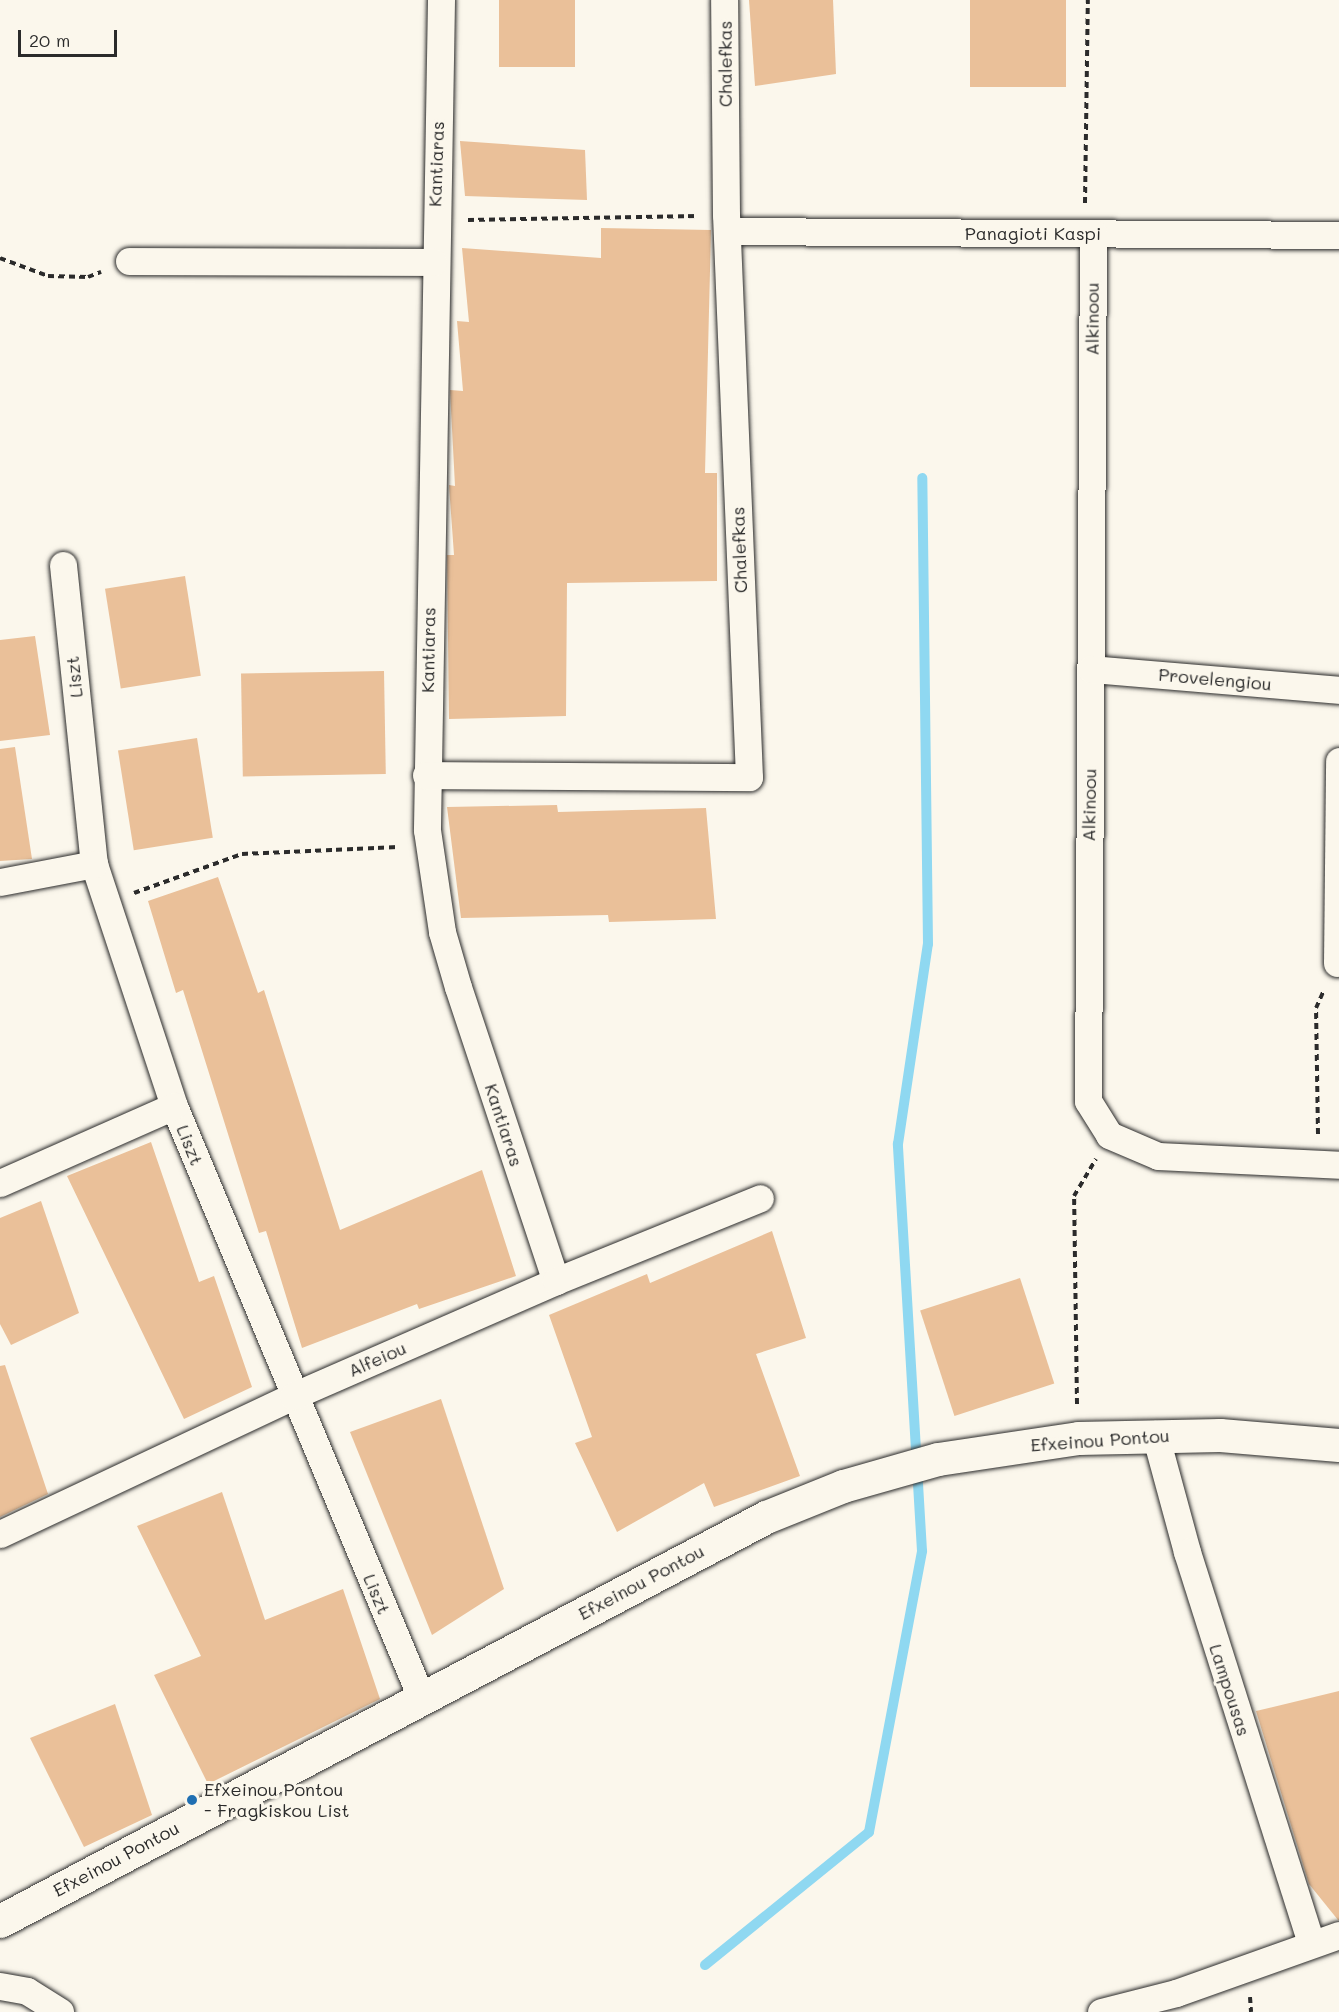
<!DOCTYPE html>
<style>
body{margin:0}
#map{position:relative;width:1339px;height:2012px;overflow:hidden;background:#fbf7ec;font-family:Mali,sans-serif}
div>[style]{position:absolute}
.stream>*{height:10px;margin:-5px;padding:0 5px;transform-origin:5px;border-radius:5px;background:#8fd8f1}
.building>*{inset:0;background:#eac099;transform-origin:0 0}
.path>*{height:4px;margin-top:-2px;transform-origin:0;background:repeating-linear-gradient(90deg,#2b2b2b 0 6px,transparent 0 10.5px)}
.roads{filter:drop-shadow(0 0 2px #2b2b2b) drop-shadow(0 0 2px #2b2b2b)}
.minor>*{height:27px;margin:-13.5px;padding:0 13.5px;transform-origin:13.5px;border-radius:13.5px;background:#fbf7ec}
.tertiary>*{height:33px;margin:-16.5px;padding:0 16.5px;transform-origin:16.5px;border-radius:16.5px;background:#fbf7ec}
.dots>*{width:16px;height:16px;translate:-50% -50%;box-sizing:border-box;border:3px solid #fbf7ec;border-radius:50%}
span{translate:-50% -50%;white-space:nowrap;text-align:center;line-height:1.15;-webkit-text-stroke:6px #fbf7ec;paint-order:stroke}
.street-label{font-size:18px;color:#2b2b2b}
.poi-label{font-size:18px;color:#2b2b2b}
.left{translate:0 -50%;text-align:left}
.scale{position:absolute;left:18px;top:30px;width:99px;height:27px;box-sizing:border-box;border:3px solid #2b2b2b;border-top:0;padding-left:8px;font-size:18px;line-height:21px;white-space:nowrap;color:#2b2b2b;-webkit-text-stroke:4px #fbf7ec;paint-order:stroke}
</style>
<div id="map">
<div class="stream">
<div style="left:705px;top:1965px;width:211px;rotate:-39deg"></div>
<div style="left:869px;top:1832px;width:286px;rotate:-79.3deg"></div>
<div style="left:922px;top:1551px;width:408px;rotate:-93.4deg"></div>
<div style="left:898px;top:1144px;width:202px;rotate:-81.5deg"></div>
<div style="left:928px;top:944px;width:466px;rotate:-90.7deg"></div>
</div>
<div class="building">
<div style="left:499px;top:0;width:76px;height:67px"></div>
<div style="clip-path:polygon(749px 0,833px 0,836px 74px,755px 86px)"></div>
<div style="left:970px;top:0;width:96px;height:87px"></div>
<div style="clip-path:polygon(460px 141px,585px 150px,587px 200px,465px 196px)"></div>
<div style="clip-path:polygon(601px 228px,711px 230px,705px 473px,717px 473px,717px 581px,567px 583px,566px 716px,449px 719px,447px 555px,454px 555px,449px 485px,455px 486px,450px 390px,463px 391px,457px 321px,469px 322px,462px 248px,601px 258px)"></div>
<div style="left:185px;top:576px;width:101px;height:81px;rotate:81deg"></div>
<div style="clip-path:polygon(35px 636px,50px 735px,0 741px,0 640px)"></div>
<div style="left:384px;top:671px;width:103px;height:143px;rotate:89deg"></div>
<div style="left:197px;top:738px;width:101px;height:80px;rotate:81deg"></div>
<div style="clip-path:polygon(15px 747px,32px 859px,0 861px,0 749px)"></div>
<div style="clip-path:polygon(557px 805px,558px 812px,706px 808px,716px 919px,609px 922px,608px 915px,461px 918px,447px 807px)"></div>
<div style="clip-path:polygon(218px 877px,258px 993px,264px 990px,340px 1230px,482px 1170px,516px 1276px,419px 1309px,417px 1304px,302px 1348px,266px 1231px,259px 1233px,183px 990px,176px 993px,148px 901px)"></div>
<div style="clip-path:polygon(151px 1142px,199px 1282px,214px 1276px,252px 1387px,184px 1419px,67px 1176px)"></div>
<div style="clip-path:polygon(41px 1201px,79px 1313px,11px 1345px,0 1324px,0 1218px)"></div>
<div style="clip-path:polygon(772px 1231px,806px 1338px,756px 1354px,800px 1476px,714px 1507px,704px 1483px,617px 1532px,575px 1443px,592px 1437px,549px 1315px,647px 1274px,650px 1283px)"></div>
<div style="left:1020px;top:1278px;width:111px;height:105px;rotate:72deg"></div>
<div style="clip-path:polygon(5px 1365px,48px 1494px,0 1517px,0 1366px)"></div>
<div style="clip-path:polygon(441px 1399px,504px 1589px,432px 1635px,350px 1432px)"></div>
<div style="clip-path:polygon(222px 1492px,265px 1620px,343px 1589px,380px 1699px,208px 1784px,154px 1675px,201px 1656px,137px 1526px)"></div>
<div style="clip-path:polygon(1339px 1691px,1339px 1920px,1338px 1920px,1309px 1884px,1256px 1711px)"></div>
<div style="clip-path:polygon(115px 1704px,152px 1815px,84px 1847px,30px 1738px)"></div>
</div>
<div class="path">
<div style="left:1085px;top:203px;width:203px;rotate:-89.2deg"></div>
<div style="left:468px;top:220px;width:230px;rotate:-1deg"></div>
<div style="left:0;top:258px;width:51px;rotate:20.6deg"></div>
<div style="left:48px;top:276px;width:40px;rotate:1.4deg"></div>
<div style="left:88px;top:277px;width:14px;rotate:-21deg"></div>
<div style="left:134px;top:893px;width:115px;rotate:-19.9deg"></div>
<div style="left:242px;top:854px;width:156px;rotate:-2.6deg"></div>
<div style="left:1318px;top:1134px;width:126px;rotate:-90.9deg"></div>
<div style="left:1316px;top:1008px;width:20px;rotate:-66deg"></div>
<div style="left:1077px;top:1404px;width:208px;rotate:-90.8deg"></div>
<div style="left:1074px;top:1196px;width:43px;rotate:-59.3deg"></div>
<div style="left:1250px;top:1997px;width:15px;rotate:86deg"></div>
</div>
<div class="roads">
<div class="minor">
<div style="left:441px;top:0;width:830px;rotate:90.97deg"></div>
<div style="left:427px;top:830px;width:103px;rotate:81.6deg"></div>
<div style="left:442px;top:932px;width:57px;rotate:73.8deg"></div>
<div style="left:458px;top:987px;width:310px;rotate:71.6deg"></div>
<div style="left:727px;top:231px;width:612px;rotate:0.37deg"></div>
<div style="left:1093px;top:233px;width:868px;rotate:90.33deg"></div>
<div style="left:1088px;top:1101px;width:40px;rotate:58deg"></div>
<div style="left:1109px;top:1135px;width:53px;rotate:23.2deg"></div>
<div style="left:1158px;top:1156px;width:181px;rotate:2.8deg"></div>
<div style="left:129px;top:261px;width:304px;rotate:0.2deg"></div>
<div style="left:63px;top:565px;width:301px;rotate:84.1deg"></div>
<div style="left:94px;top:864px;width:255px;rotate:71.7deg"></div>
<div style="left:174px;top:1106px;width:641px;rotate:67.32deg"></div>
<div style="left:1091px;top:669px;width:249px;rotate:4.8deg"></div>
<div style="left:426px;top:775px;width:323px;rotate:0.4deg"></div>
<div style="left:749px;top:777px;width:562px;rotate:-92.34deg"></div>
<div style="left:726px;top:215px;width:215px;rotate:-90.5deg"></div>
<div style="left:0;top:882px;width:96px;rotate:-10.8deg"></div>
<div style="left:1337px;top:963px;width:202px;rotate:-89.4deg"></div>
<div style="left:0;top:1183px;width:190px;rotate:-23.9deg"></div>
<div style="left:1155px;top:1434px;width:122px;rotate:74.8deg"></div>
<div style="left:1187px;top:1552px;width:411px;rotate:72.4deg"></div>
<div style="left:0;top:1534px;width:324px;rotate:-25.2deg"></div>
<div style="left:293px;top:1396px;width:287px;rotate:-23.6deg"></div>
<div style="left:556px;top:1281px;width:220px;rotate:-22.1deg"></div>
<div style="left:0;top:1986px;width:27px;rotate:10deg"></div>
<div style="left:27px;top:1991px;width:39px;rotate:32deg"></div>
<div style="left:1101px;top:2012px;width:77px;rotate:-14.2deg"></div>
<div style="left:1176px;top:1993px;width:173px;rotate:-19.6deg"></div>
</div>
<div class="tertiary">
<div style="left:0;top:1921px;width:866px;rotate:-27.81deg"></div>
<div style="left:766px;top:1517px;width:83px;rotate:-21.9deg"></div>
<div style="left:843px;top:1486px;width:99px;rotate:-15.9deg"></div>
<div style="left:938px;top:1459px;width:142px;rotate:-8.5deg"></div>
<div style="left:1078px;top:1438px;width:142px;rotate:-1.2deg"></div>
<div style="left:1220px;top:1435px;width:119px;rotate:4.8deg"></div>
</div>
</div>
<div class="dots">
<div style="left:192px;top:1800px;background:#1f6fb2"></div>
</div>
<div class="street-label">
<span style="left:725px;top:64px;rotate:-90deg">Chalefkas</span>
<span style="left:436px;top:164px;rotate:-88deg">Kantiaras</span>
<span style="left:1033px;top:233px">Panagioti Kaspi</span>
<span style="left:1092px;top:319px;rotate:-90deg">Alkinoou</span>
<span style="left:739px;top:550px;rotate:-92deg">Chalefkas</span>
<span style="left:428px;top:650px;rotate:-89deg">Kantiaras</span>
<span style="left:74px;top:677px;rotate:-96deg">Liszt</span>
<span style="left:1215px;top:679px;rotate:5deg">Provelengiou</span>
<span style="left:1089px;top:805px;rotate:-89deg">Alkinoou</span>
<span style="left:504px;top:1125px;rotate:72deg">Kantiaras</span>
<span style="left:190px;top:1145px;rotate:68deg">Liszt</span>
<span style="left:377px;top:1359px;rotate:-24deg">Alfeiou</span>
<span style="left:1100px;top:1440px;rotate:-4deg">Efxeinou Pontou</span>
<span style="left:641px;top:1582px;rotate:-28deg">Efxeinou Pontou</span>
<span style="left:377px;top:1594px;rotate:67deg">Liszt</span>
<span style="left:1230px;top:1690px;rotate:72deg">Lampousas</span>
<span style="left:116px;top:1859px;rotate:-28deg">Efxeinou Pontou</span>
</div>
<div class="poi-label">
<span class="left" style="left:204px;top:1800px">Efxeinou Pontou<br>- Fragkiskou List</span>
</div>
<div class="scale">20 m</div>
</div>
